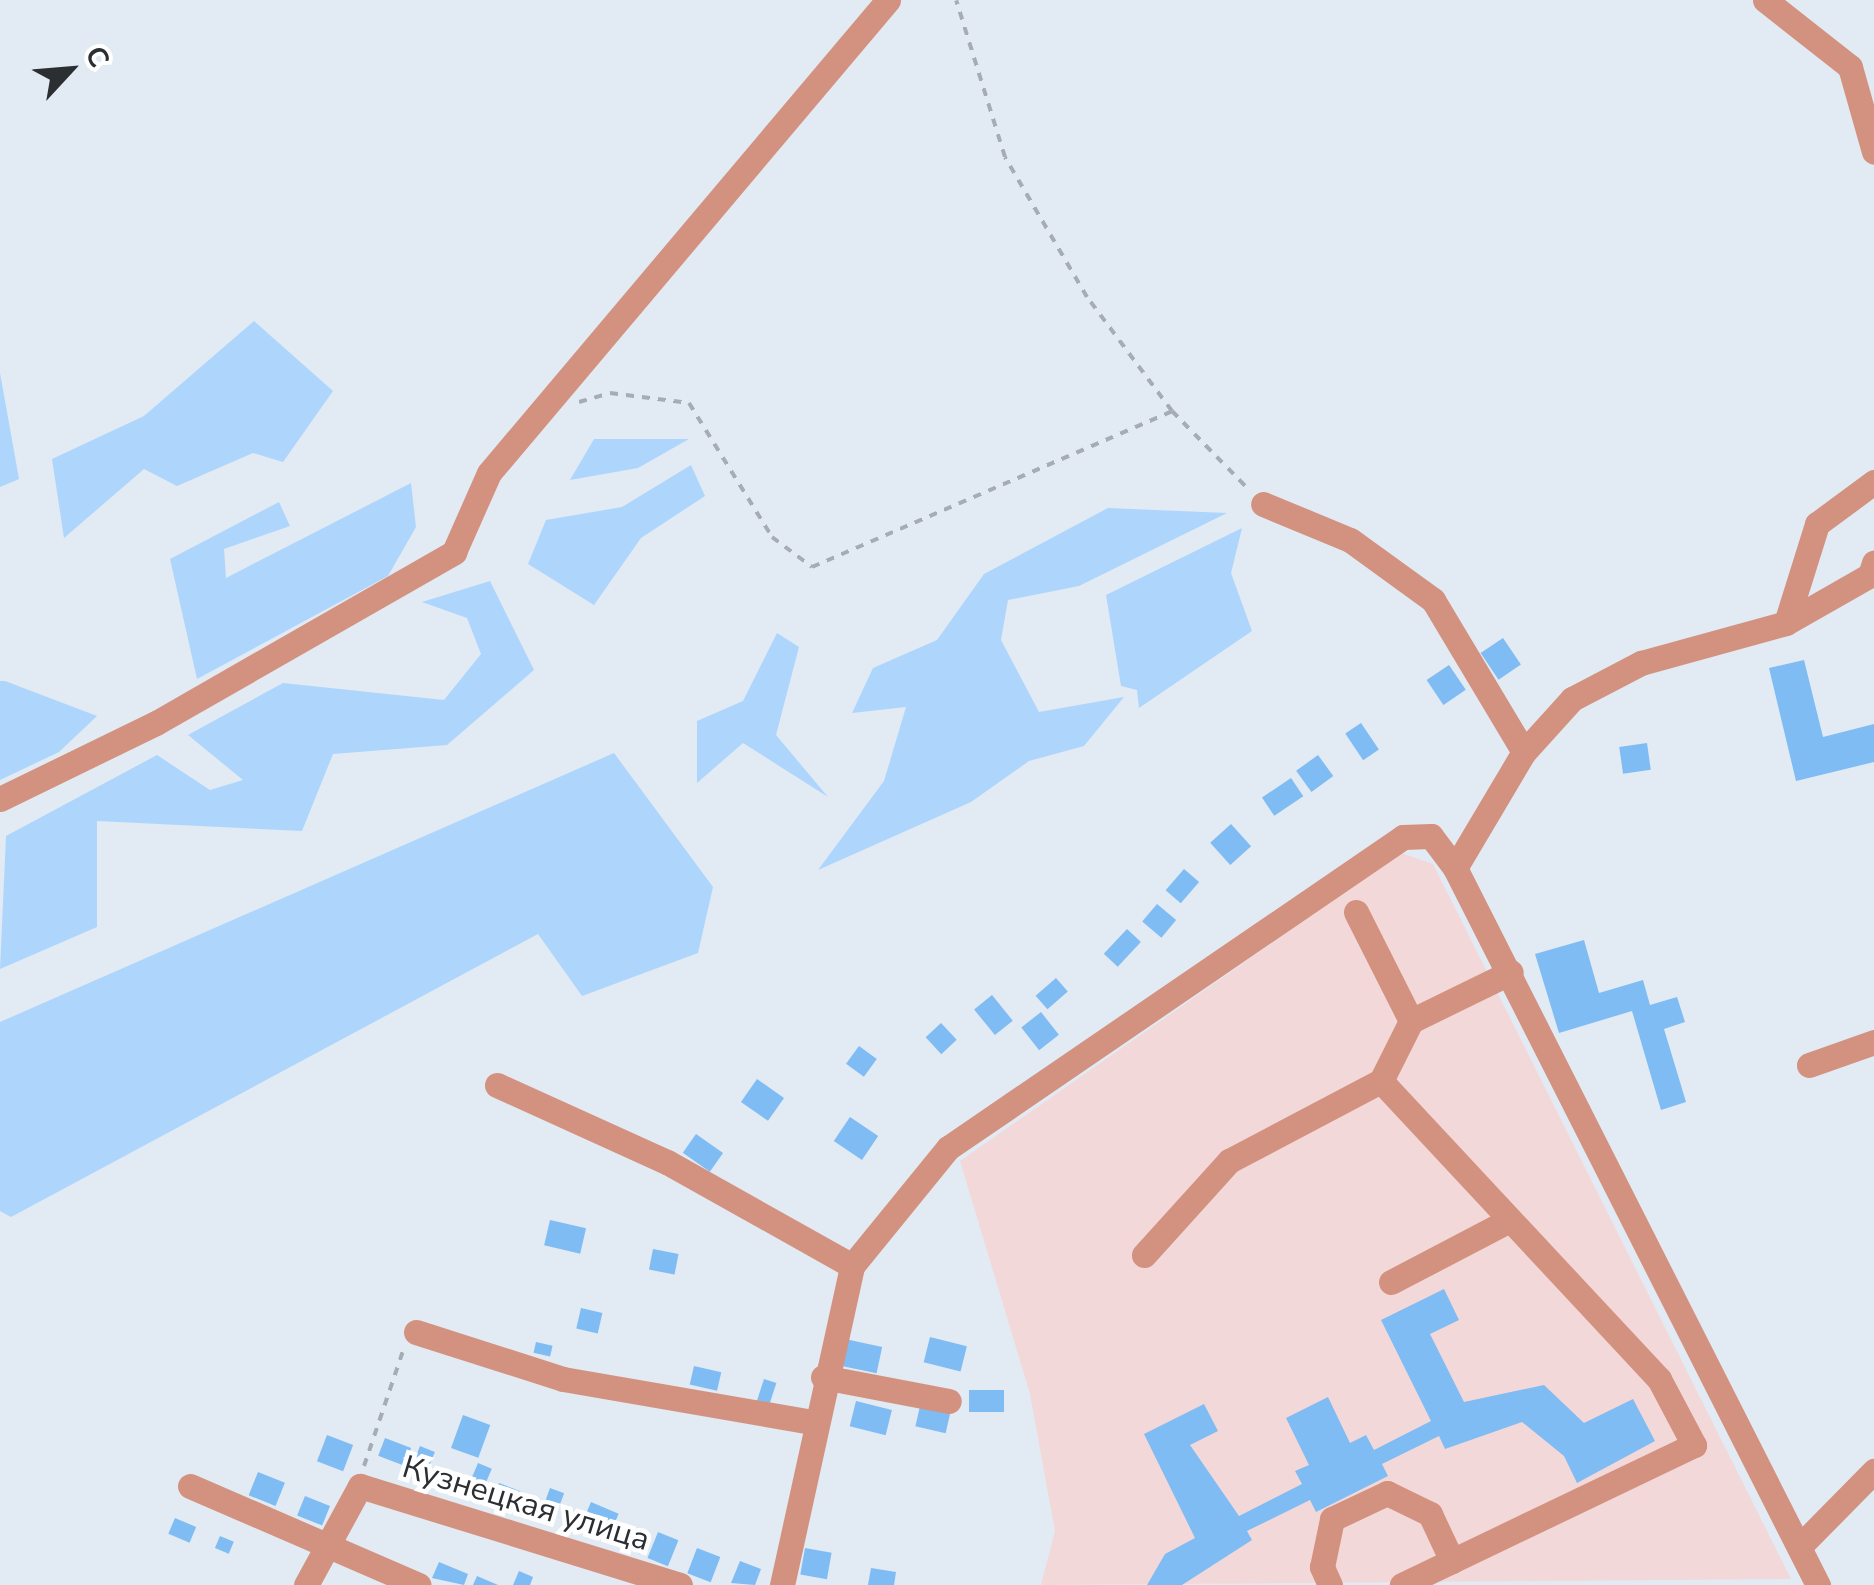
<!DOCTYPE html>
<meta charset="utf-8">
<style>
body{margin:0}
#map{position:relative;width:1874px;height:1585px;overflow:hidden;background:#e2eaf3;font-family:"Nunito Sans",sans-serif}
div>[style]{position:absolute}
.medical>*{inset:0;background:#f3d8d9}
.green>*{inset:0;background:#aed6fd}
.building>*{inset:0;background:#7fbcf3;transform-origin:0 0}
.path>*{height:4px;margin-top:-2px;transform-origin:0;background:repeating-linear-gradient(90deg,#a5acb3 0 8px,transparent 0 16px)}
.minor>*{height:25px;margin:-12.5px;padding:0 12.5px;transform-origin:12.5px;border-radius:12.5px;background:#d39280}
span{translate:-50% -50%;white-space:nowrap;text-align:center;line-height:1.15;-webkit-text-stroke:9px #fff;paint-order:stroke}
.street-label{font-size:32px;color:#2b2f32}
.north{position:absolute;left:20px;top:20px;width:100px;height:100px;-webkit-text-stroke:8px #fff;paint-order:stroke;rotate:64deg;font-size:28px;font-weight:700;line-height:40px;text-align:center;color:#2b2f32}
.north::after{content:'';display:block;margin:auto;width:35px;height:45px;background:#2b2f32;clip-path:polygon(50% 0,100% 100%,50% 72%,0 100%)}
</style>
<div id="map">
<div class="medical">
<div style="clip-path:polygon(1401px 853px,1433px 864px,1791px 1579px,1041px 1585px,1055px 1531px,1030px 1394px,960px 1161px)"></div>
</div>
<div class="green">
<div style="clip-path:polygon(254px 321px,333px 391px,283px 462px,253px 453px,177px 486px,144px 469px,64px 538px,52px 459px,144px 416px)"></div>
<div style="clip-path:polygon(0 373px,19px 479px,0 487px)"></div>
<div style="clip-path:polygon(594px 439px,689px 439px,638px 468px,570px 480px)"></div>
<div style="clip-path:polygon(691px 465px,705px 496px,641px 538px,594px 605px,528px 564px,546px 520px,622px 507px)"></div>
<div style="clip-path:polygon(411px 483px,416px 527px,388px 576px,197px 679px,170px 559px,279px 502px,290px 526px,224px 549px,226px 578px)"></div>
<div style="clip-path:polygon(1108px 508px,1227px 513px,1079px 586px,1008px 600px,1001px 640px,1039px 712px,1124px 697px,1084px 746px,1029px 761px,971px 802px,818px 870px,884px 781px,906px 707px,852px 713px,873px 668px,937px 640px,984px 574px)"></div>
<div style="clip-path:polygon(1242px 528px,1231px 573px,1252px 631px,1139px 708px,1137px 690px,1121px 686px,1106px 595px)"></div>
<div style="clip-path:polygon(490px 581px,534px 670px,447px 745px,333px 754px,302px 831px,97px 821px,97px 927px,0 969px,6px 836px,157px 755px,210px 790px,243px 780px,188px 735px,283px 683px,444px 700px,481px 654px,467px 618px,422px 602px)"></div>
<div style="clip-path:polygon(777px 633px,799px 647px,776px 735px,828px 797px,743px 743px,697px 783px,697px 721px,743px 701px)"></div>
<div style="clip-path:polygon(0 681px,5px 681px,97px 716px,59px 752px,0 780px)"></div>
<div style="clip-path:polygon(614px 753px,713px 887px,698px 953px,582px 996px,538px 934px,11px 1217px,0 1211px,0 1022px)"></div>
</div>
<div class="building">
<div style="left:1503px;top:638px;width:32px;height:27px;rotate:56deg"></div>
<div style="clip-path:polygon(1804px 660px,1823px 737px,1874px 724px,1874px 762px,1796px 781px,1769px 668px)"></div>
<div style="left:1449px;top:665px;width:30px;height:27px;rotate:56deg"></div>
<div style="left:1361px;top:723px;width:32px;height:19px;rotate:56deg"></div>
<div style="left:1647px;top:743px;width:27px;height:28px;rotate:82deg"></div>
<div style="left:1318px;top:755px;width:26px;height:27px;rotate:54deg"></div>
<div style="left:1291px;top:778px;width:22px;height:35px;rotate:56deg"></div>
<div style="left:1231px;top:824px;width:30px;height:28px;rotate:48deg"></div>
<div style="left:1184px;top:869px;width:20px;height:28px;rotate:41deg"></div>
<div style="left:1157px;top:904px;width:25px;height:23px;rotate:40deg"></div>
<div style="left:1127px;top:929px;width:19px;height:34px;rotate:43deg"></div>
<div style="clip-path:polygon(1584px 940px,1599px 993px,1643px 980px,1650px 1005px,1677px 997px,1685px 1022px,1664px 1029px,1686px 1102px,1661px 1110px,1632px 1011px,1559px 1033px,1535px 954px)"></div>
<div style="left:1056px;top:978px;width:18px;height:27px;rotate:49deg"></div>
<div style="left:992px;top:995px;width:33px;height:23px;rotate:51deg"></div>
<div style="left:1041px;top:1012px;width:29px;height:25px;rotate:52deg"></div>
<div style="left:941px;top:1023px;width:23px;height:21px;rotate:47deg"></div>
<div style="left:859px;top:1046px;width:22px;height:22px;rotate:36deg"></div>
<div style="left:757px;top:1079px;width:33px;height:28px;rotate:35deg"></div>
<div style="left:850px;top:1117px;width:34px;height:29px;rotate:34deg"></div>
<div style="left:696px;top:1134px;width:33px;height:23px;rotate:35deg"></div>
<div style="left:550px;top:1220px;width:37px;height:26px;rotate:13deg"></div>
<div style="left:653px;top:1249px;width:26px;height:21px;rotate:11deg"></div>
<div style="clip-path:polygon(1444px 1289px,1459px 1320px,1430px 1334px,1464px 1402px,1544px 1385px,1584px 1423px,1633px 1399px,1655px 1441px,1577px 1483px,1564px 1456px,1522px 1422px,1445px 1449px,1439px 1436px,1382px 1464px,1388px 1476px,1316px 1512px,1310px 1500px,1247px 1531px,1252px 1540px,1182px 1585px,1147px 1585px,1165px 1554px,1195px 1538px,1144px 1434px,1204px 1404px,1218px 1431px,1190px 1445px,1239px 1516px,1302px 1484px,1295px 1471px,1309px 1465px,1286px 1418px,1328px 1397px,1350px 1443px,1366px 1435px,1374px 1450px,1431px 1421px,1381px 1320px)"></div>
<div style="left:581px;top:1308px;width:22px;height:21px;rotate:13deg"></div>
<div style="left:930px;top:1337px;width:38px;height:26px;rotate:14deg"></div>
<div style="left:845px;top:1339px;width:38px;height:27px;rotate:12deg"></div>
<div style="left:536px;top:1342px;width:17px;height:11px;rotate:13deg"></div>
<div style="left:694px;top:1366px;width:28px;height:19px;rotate:13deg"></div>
<div style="left:764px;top:1379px;width:13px;height:24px;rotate:18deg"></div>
<div style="left:969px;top:1390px;width:35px;height:22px"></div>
<div style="left:856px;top:1401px;width:37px;height:26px;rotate:14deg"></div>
<div style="left:921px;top:1402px;width:31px;height:25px;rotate:13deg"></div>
<div style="left:463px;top:1415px;width:29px;height:35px;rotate:20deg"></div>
<div style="left:327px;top:1435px;width:28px;height:28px;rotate:21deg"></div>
<div style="left:385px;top:1438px;width:28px;height:19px;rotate:21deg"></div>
<div style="left:420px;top:1446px;width:16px;height:28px;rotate:22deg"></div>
<div style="left:478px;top:1463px;width:15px;height:25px;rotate:23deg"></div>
<div style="left:258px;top:1472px;width:29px;height:25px;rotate:22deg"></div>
<div style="left:499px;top:1483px;width:26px;height:22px;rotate:21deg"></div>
<div style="left:550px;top:1488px;width:15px;height:30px;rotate:20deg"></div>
<div style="left:305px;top:1496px;width:27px;height:21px;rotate:22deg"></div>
<div style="left:591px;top:1502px;width:30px;height:24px;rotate:23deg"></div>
<div style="left:175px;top:1518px;width:23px;height:17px;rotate:23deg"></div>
<div style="left:624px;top:1524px;width:26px;height:22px;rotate:21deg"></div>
<div style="left:658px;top:1532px;width:22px;height:28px;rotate:22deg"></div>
<div style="left:220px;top:1536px;width:15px;height:13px;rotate:23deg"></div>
<div style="left:697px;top:1548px;width:25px;height:27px;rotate:21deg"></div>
<div style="left:805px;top:1548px;width:27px;height:27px;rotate:10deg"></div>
<div style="clip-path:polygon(740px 1561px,761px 1569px,755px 1585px,731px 1583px)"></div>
<div style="clip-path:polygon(439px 1562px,468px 1574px,464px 1585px,432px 1578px)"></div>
<div style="clip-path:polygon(871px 1568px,896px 1572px,894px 1585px,868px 1585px)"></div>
<div style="clip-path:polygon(519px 1571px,533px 1577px,530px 1585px,513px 1585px)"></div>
<div style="clip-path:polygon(477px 1576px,498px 1585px,473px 1585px)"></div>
</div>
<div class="path">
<div style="left:579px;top:402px;width:32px;rotate:-16deg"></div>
<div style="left:610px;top:393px;width:80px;rotate:7.2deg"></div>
<div style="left:689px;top:403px;width:158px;rotate:58.2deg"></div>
<div style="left:772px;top:537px;width:50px;rotate:36.9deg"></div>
<div style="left:812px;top:567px;width:392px;rotate:-23.4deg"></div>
<div style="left:1172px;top:411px;width:142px;rotate:-126.7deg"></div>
<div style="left:1087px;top:297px;width:162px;rotate:-120.4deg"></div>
<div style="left:1005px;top:157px;width:164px;rotate:-107.3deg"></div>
<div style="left:1172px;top:411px;width:110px;rotate:45.7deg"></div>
<div style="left:364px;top:1466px;width:125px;rotate:-71.3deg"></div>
</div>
<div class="minor">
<div style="left:1765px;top:0;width:108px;rotate:38.2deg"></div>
<div style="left:1850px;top:67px;width:88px;rotate:74.2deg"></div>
<div style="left:1786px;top:623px;width:97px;rotate:-29.7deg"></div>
<div style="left:1870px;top:575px;width:13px;rotate:-72deg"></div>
<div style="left:1524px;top:752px;width:72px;rotate:-47.8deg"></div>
<div style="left:1572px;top:699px;width:78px;rotate:-27.6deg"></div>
<div style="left:1641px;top:663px;width:150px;rotate:-15.4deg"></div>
<div style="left:1786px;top:623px;width:104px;rotate:-72.6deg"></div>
<div style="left:1817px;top:524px;width:71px;rotate:-36.4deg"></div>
<div style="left:0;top:799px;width:174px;rotate:-26deg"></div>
<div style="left:156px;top:723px;width:344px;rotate:-29.8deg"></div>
<div style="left:454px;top:552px;width:86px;rotate:-66.1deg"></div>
<div style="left:489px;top:473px;width:619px;rotate:-49.85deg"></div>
<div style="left:1455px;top:868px;width:804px;rotate:63.15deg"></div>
<div style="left:1356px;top:912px;width:122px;rotate:63.2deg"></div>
<div style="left:1809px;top:1065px;width:69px;rotate:-19.5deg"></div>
<div style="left:1381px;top:1081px;width:408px;rotate:47deg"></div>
<div style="left:1659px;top:1379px;width:75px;rotate:62.1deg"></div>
<div style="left:1694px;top:1445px;width:324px;rotate:154.4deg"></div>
<div style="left:497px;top:1085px;width:187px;rotate:24.4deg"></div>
<div style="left:667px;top:1162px;width:212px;rotate:29.3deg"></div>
<div style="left:1144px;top:1255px;width:127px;rotate:-47.9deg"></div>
<div style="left:1229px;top:1161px;width:172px;rotate:-27.8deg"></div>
<div style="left:1381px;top:1081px;width:67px;rotate:-63.4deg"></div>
<div style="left:1411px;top:1021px;width:111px;rotate:-26.1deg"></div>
<div style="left:1391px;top:1282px;width:127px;rotate:-27.6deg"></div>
<div style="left:416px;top:1332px;width:154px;rotate:17.7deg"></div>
<div style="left:563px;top:1379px;width:252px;rotate:9.8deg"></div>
<div style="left:823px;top:1377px;width:128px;rotate:10.8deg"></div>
<div style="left:190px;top:1486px;width:249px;rotate:23.4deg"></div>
<div style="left:1799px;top:1547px;width:107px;rotate:-45.4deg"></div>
<div style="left:306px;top:1585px;width:113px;rotate:-61.4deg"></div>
<div style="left:360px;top:1486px;width:335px;rotate:17.2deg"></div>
<div style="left:782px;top:1585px;width:327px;rotate:-77.6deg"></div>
<div style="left:852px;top:1266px;width:152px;rotate:-50.9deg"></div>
<div style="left:948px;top:1148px;width:551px;rotate:-34.35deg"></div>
<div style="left:1403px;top:837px;width:28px;rotate:-2deg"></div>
<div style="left:1431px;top:836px;width:40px;rotate:53deg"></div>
<div style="left:1455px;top:868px;width:135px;rotate:-59.3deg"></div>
<div style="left:1524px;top:752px;width:177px;rotate:-120.9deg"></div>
<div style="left:1433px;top:600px;width:102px;rotate:-144.1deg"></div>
<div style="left:1350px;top:540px;width:94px;rotate:-157.5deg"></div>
<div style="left:1330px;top:1585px;width:20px;rotate:-114deg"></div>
<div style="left:1322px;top:1567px;width:49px;rotate:-78.2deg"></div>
<div style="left:1332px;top:1519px;width:61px;rotate:-25.3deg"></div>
<div style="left:1387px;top:1493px;width:48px;rotate:26deg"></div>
<div style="left:1430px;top:1514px;width:52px;rotate:64.9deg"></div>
</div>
<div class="street-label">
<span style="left:526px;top:1504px;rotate:17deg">Кузнецкая улица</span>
</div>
<div class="north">С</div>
</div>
